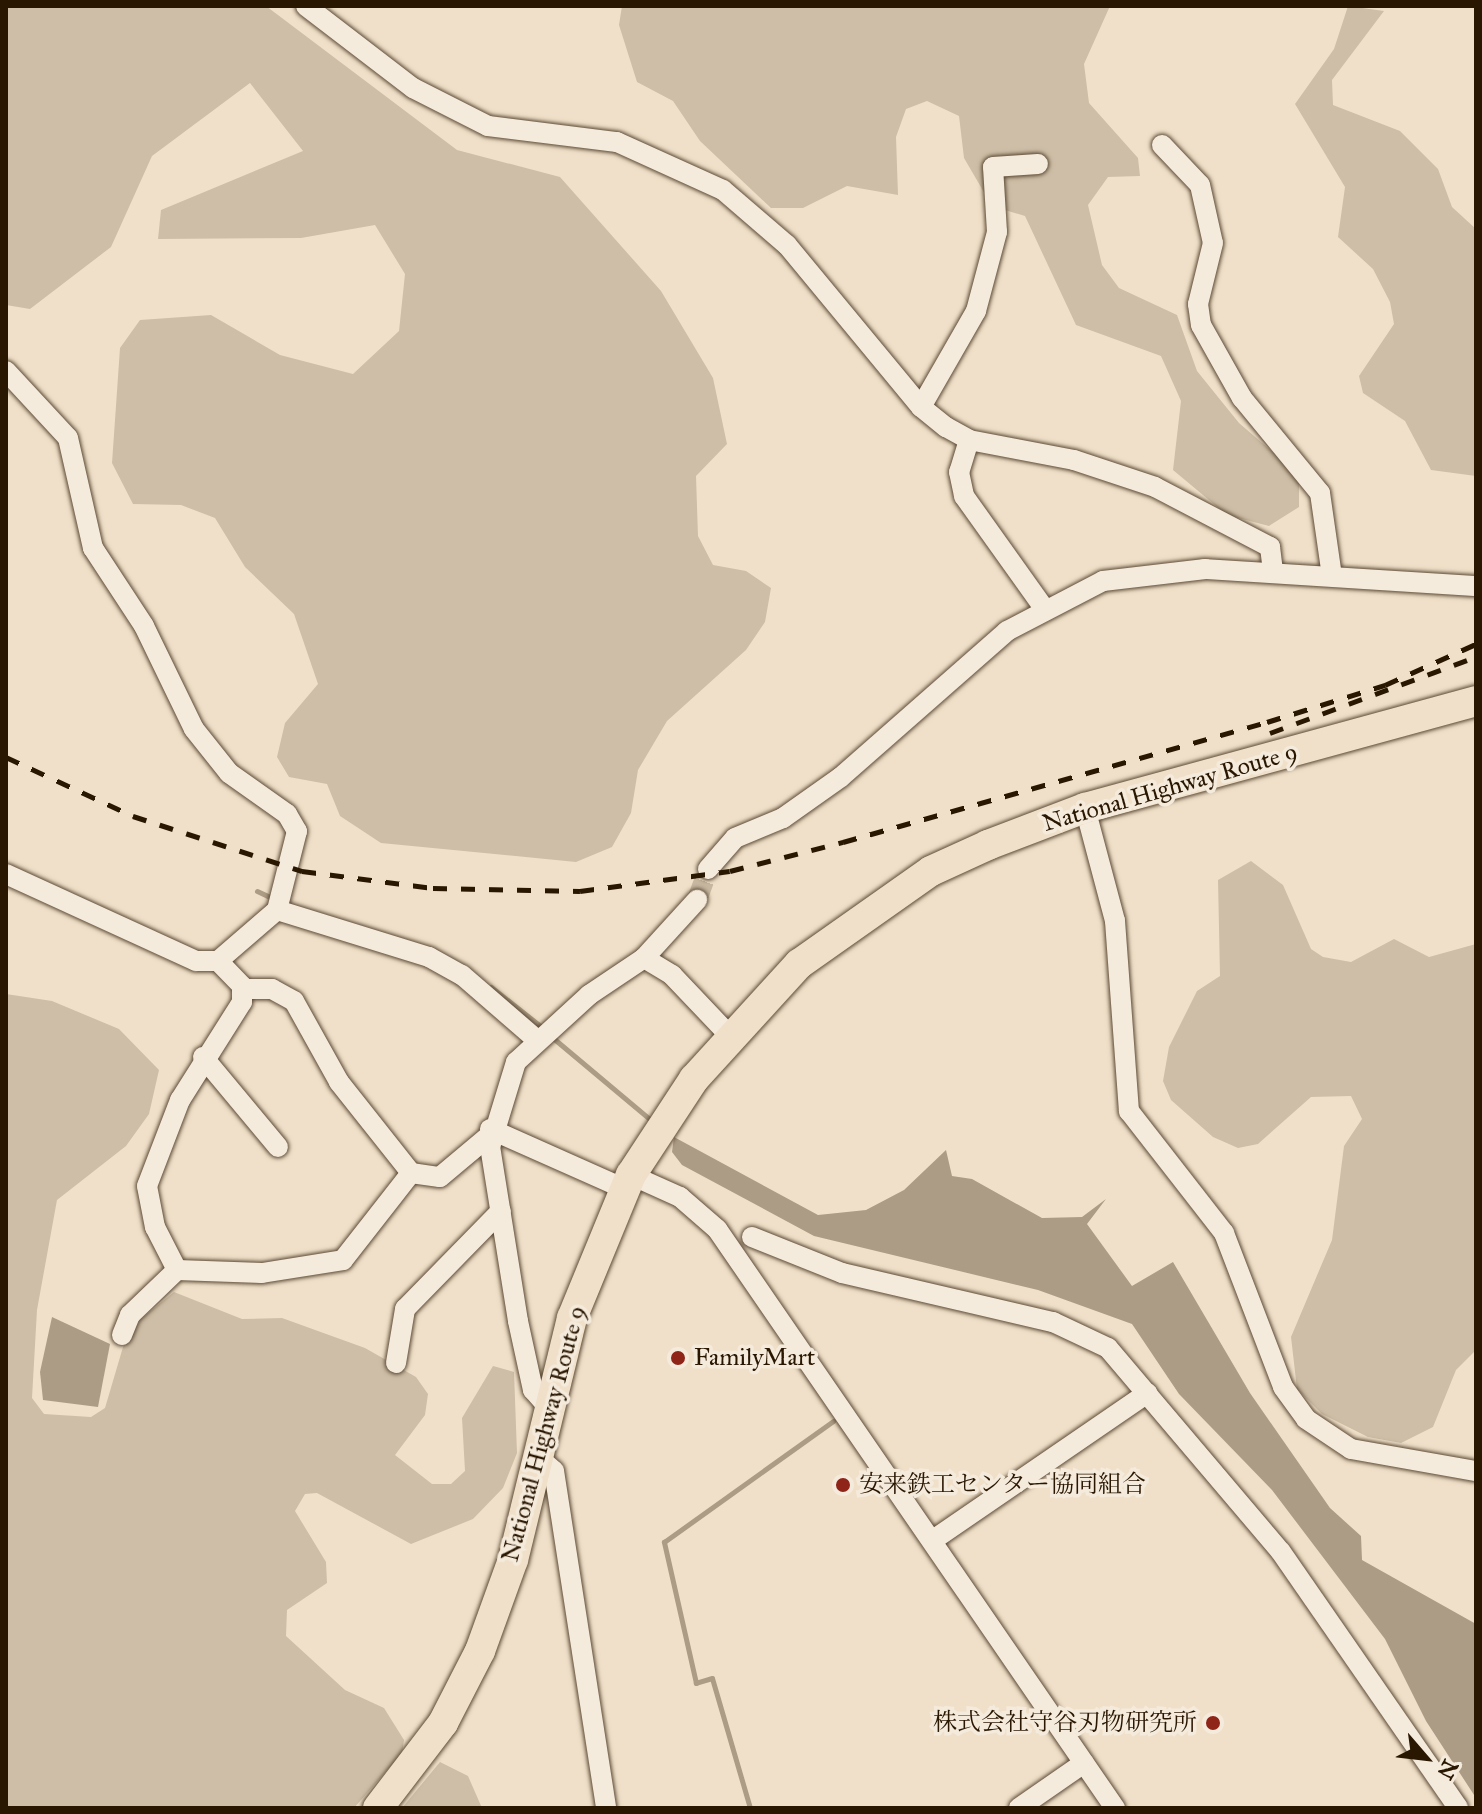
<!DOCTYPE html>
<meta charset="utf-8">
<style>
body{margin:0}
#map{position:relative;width:1482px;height:1814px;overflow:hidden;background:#f0e0c9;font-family:"IM FELL Great Primer","Noto Serif JP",serif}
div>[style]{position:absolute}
.green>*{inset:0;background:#cebea7}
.water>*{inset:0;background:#ac9c85}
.stream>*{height:5px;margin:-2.5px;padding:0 2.5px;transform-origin:2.5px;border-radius:2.5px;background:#ac9c85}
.minor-tunnel>*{height:20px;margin-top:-10px;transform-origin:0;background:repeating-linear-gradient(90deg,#c8b8a1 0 20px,transparent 0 30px)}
.roads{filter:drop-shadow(0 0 2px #5b4934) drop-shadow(0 0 2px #5b4934)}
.minor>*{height:20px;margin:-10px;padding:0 10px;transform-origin:10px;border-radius:10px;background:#f5ebdc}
.highway>*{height:30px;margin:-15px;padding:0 15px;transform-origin:15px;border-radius:15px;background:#f0e0c9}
.rail>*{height:5px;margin-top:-2.5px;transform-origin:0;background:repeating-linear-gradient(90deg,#291702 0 14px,transparent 0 28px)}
.dots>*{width:22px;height:22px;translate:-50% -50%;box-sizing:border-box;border:4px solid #f5ebdc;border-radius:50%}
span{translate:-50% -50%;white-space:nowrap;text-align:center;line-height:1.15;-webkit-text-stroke:7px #f5ebdc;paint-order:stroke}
.street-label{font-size:24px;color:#291702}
.poi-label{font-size:24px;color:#291702}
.left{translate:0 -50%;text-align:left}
.right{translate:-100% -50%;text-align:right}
.frame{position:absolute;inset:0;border:8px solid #291702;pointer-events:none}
.north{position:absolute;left:1386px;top:1718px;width:80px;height:80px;-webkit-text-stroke:6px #f5ebdc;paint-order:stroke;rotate:118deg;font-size:22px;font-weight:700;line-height:32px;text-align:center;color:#291702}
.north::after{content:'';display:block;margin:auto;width:28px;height:36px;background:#291702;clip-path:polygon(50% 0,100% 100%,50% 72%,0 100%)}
</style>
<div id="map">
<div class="green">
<div style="clip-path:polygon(6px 6px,266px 6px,457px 150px,560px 177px,661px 291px,713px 378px,727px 444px,696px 476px,698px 536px,713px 565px,746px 571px,771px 588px,765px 622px,746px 650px,667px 721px,638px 770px,631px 813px,612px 847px,576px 862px,381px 843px,340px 816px,327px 784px,289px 777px,277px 757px,285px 723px,318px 684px,294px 614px,245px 567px,215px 518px,181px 505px,133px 504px,112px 463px,120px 348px,140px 320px,211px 315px,280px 355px,353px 374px,399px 331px,405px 274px,375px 225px,301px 238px,158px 239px,161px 210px,303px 151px,250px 83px,152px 156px,111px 247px,30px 309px,6px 305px)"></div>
<div style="clip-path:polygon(622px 6px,1110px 6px,1084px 64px,1089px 103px,1138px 158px,1140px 176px,1108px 177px,1088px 205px,1102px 265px,1119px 288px,1177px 315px,1197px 371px,1239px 423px,1299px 475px,1299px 507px,1269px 526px,1227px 515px,1173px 470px,1181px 401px,1161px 356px,1076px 325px,1025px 216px,992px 206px,964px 158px,959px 116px,927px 101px,906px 109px,896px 137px,898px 195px,847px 186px,803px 208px,771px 208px,700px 141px,673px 101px,637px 82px,619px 25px)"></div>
<div style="clip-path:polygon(1348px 6px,1384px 11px,1332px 80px,1333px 105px,1400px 131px,1438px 169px,1452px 207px,1476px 229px,1476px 476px,1431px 470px,1405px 421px,1363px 393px,1359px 376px,1394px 324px,1390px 302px,1373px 269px,1338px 237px,1345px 187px,1295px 104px,1334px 49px)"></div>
<div style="clip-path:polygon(1251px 861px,1283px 885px,1311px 949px,1323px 957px,1351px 962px,1394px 939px,1429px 957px,1476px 944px,1476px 1350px,1456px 1370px,1433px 1427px,1401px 1443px,1368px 1437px,1322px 1414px,1297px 1389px,1291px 1337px,1332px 1240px,1344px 1146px,1362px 1119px,1351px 1096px,1311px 1097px,1258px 1144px,1238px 1148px,1213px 1137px,1171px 1100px,1163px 1081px,1169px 1047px,1197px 991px,1220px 976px,1218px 880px)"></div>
<div style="clip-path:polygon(6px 994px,52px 1001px,119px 1029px,159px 1070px,149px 1114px,126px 1146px,57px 1200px,37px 1310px,32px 1398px,44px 1414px,91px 1417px,105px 1408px,123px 1347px,141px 1319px,174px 1292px,242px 1319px,282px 1318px,365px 1348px,416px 1377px,428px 1394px,425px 1415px,395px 1455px,432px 1484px,451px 1484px,465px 1471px,462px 1418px,493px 1366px,514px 1372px,517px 1453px,503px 1488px,473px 1519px,411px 1544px,317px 1493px,305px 1494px,295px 1511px,326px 1562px,327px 1583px,287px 1610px,286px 1636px,345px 1690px,384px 1708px,404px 1740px,402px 1753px,354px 1808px,6px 1808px)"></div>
<div style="clip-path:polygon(440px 1762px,468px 1776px,482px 1808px,402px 1808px)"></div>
</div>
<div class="water">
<div style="clip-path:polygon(674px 1137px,818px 1215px,866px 1210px,904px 1190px,946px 1150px,952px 1176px,972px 1179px,1042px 1218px,1082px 1217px,1106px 1199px,1087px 1224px,1132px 1286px,1173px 1262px,1250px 1393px,1330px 1508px,1361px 1536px,1362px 1560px,1476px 1624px,1476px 1798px,1426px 1721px,1385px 1639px,1272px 1490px,1179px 1394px,1132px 1324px,1038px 1290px,814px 1236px,682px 1165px,672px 1152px)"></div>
<div style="clip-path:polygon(52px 1317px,110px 1344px,98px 1407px,43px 1400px,40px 1372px)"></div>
</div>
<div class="stream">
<div style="left:257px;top:891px;width:21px;rotate:25deg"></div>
<div style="left:491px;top:987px;width:66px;rotate:38.3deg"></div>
<div style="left:553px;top:1038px;width:129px;rotate:40deg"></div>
<div style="left:750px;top:1808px;width:135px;rotate:-106.3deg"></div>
<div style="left:712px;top:1678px;width:17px;rotate:163deg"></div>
<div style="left:696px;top:1683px;width:145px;rotate:-102.8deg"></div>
<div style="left:664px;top:1542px;width:208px;rotate:-35.6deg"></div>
</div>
<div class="minor-tunnel">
<div style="left:697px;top:900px;width:33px;rotate:-70deg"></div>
</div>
<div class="roads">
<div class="minor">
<div style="left:306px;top:6px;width:135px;rotate:37.5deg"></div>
<div style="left:413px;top:88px;width:84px;rotate:26.9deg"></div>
<div style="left:488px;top:126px;width:130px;rotate:7.1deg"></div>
<div style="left:617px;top:142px;width:116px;rotate:24.4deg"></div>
<div style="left:723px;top:190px;width:84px;rotate:40.7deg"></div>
<div style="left:787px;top:245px;width:210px;rotate:50.4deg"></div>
<div style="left:921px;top:407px;width:32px;rotate:39deg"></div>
<div style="left:946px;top:427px;width:26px;rotate:29deg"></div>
<div style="left:969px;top:440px;width:107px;rotate:10.8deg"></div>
<div style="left:1074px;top:460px;width:85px;rotate:18.4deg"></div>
<div style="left:1155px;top:487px;width:130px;rotate:27.6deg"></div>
<div style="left:1270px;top:547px;width:23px;rotate:83deg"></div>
<div style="left:1162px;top:145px;width:55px;rotate:46.5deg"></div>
<div style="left:1200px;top:185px;width:59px;rotate:77.4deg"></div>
<div style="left:1213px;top:243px;width:63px;rotate:103.8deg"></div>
<div style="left:1198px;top:304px;width:21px;rotate:82deg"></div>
<div style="left:1201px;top:325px;width:84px;rotate:60.7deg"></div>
<div style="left:1242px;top:398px;width:123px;rotate:50.6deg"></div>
<div style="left:1320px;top:493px;width:84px;rotate:81.8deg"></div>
<div style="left:6px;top:371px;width:91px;rotate:47.2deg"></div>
<div style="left:68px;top:438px;width:113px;rotate:77.2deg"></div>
<div style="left:93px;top:548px;width:93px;rotate:56.8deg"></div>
<div style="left:144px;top:626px;width:114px;rotate:64.1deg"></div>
<div style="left:194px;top:729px;width:56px;rotate:51.5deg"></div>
<div style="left:229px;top:773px;width:71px;rotate:35.3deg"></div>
<div style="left:287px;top:814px;width:20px;rotate:60deg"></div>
<div style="left:297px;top:831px;width:81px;rotate:104.2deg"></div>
<div style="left:277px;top:910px;width:78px;rotate:139.2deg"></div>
<div style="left:218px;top:961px;width:22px;rotate:180deg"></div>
<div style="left:196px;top:961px;width:209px;rotate:-155.4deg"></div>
<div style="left:921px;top:407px;width:111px;rotate:-60.2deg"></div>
<div style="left:976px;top:311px;width:82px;rotate:-75.1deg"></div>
<div style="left:997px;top:232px;width:65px;rotate:-93.5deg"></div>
<div style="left:993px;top:167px;width:45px;rotate:-3.8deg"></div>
<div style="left:969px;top:440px;width:34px;rotate:107deg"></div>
<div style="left:959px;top:472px;width:25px;rotate:78deg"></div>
<div style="left:964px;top:496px;width:138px;rotate:54.5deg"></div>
<div style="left:1085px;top:808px;width:117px;rotate:75.1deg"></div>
<div style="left:1115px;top:921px;width:191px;rotate:85.8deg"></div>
<div style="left:1129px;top:1111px;width:155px;rotate:52.1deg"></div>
<div style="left:1224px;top:1233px;width:165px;rotate:69deg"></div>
<div style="left:1283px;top:1387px;width:39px;rotate:54deg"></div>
<div style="left:1306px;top:1419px;width:54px;rotate:33.7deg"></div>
<div style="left:1351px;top:1449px;width:127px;rotate:10deg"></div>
<div style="left:708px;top:869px;width:41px;rotate:-48.9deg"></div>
<div style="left:735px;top:838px;width:52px;rotate:-22.6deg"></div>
<div style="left:783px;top:818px;width:71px;rotate:-35.3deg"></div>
<div style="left:841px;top:777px;width:221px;rotate:-41.3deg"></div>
<div style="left:1007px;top:631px;width:108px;rotate:-27.5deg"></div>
<div style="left:1103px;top:581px;width:103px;rotate:-6.7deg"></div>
<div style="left:1205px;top:569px;width:272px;rotate:3.6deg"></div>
<div style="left:277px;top:910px;width:159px;rotate:17.2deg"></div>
<div style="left:429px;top:957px;width:38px;rotate:29deg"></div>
<div style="left:462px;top:975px;width:99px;rotate:40.9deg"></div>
<div style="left:644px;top:958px;width:79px;rotate:-47.6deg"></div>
<div style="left:218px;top:961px;width:35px;rotate:46deg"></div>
<div style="left:242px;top:986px;width:16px;rotate:90deg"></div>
<div style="left:242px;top:1002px;width:116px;rotate:122.3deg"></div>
<div style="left:180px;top:1100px;width:92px;rotate:111deg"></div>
<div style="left:147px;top:1186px;width:42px;rotate:79deg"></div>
<div style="left:155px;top:1227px;width:48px;rotate:62.9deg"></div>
<div style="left:177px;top:1270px;width:85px;rotate:2deg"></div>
<div style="left:262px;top:1273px;width:82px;rotate:-9.1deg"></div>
<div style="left:343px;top:1260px;width:110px;rotate:-52deg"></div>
<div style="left:243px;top:989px;width:29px"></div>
<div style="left:272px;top:989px;width:25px;rotate:29deg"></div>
<div style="left:294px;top:1001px;width:93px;rotate:60.9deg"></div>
<div style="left:339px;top:1082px;width:116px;rotate:51.6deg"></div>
<div style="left:411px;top:1173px;width:29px;rotate:8deg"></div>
<div style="left:440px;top:1177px;width:65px;rotate:-40deg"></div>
<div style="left:203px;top:1057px;width:117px;rotate:50.2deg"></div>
<div style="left:490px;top:1129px;width:148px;rotate:24deg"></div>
<div style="left:631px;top:1175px;width:54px;rotate:24.2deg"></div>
<div style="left:680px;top:1197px;width:49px;rotate:40.9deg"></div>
<div style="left:717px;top:1229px;width:703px;rotate:55.5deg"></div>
<div style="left:752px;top:1237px;width:97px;rotate:21.8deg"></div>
<div style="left:842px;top:1273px;width:217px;rotate:13.1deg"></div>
<div style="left:1053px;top:1322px;width:61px;rotate:25.3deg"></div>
<div style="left:1108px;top:1348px;width:267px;rotate:49.7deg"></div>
<div style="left:1281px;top:1552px;width:311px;rotate:55.3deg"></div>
<div style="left:122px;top:1335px;width:22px;rotate:-68deg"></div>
<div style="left:130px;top:1315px;width:65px;rotate:-43.8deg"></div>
<div style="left:396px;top:1363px;width:55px;rotate:-80.5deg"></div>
<div style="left:405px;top:1309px;width:137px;rotate:-45.6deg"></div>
<div style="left:548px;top:1407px;width:23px;rotate:-131deg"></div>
<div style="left:533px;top:1390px;width:71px;rotate:-102.3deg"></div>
<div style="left:518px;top:1321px;width:176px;rotate:-99.1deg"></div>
<div style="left:490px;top:1147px;width:89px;rotate:-73deg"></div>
<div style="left:516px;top:1062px;width:99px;rotate:-42.5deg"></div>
<div style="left:589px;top:995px;width:66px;rotate:-33.9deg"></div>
<div style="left:644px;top:958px;width:33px;rotate:31deg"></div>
<div style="left:672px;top:975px;width:83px;rotate:46.5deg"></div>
<div style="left:538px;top:1457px;width:21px;rotate:41deg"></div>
<div style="left:554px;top:1471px;width:341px;rotate:81.2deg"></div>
<div style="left:933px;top:1540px;width:260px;rotate:-34.4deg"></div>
<div style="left:1019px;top:1808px;width:79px;rotate:-34.7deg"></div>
</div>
<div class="highway">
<div style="left:378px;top:1808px;width:107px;rotate:-52.6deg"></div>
<div style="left:443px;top:1723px;width:81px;rotate:-62.8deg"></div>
<div style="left:480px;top:1651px;width:97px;rotate:-70.1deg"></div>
<div style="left:513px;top:1560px;width:249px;rotate:-76.3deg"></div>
<div style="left:572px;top:1318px;width:155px;rotate:-67.6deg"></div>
<div style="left:631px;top:1175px;width:115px;rotate:-56.7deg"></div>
<div style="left:694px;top:1079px;width:156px;rotate:-47.6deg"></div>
<div style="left:799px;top:964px;width:161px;rotate:-35.2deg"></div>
<div style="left:931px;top:871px;width:63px;rotate:-24.5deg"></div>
<div style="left:988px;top:845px;width:104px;rotate:-20.9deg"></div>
<div style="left:1085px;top:808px;width:405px;rotate:-15.3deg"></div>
</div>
</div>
<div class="rail">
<div style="left:1270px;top:733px;width:220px;rotate:-20.3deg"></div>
<div style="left:6px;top:757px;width:140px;rotate:24.9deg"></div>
<div style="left:133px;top:816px;width:178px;rotate:18deg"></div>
<div style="left:302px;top:871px;width:132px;rotate:7.4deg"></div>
<div style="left:433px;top:888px;width:147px;rotate:1.2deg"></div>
<div style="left:580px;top:891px;width:151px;rotate:-7.6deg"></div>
<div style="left:730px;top:871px;width:117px;rotate:-14.4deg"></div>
<div style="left:843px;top:842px;width:441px;rotate:-15.8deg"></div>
<div style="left:1267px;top:722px;width:124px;rotate:-17.4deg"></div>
<div style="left:1385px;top:685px;width:100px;rotate:-24.3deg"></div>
</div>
<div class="dots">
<div style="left:678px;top:1358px;background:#8f2418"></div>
<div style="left:843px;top:1485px;background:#8f2418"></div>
<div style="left:1213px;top:1723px;background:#8f2418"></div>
</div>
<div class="street-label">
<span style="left:1170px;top:788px;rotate:-16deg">National Highway Route 9</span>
<span style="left:544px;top:1434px;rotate:-75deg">National Highway Route 9</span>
</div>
<div class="poi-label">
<span class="left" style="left:694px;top:1358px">FamilyMart</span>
<span class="left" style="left:859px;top:1485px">安来鉄工センター協同組合</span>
<span class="right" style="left:1197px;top:1723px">株式会社守谷刃物研究所</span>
</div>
<div class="frame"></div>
<div class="north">N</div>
</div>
